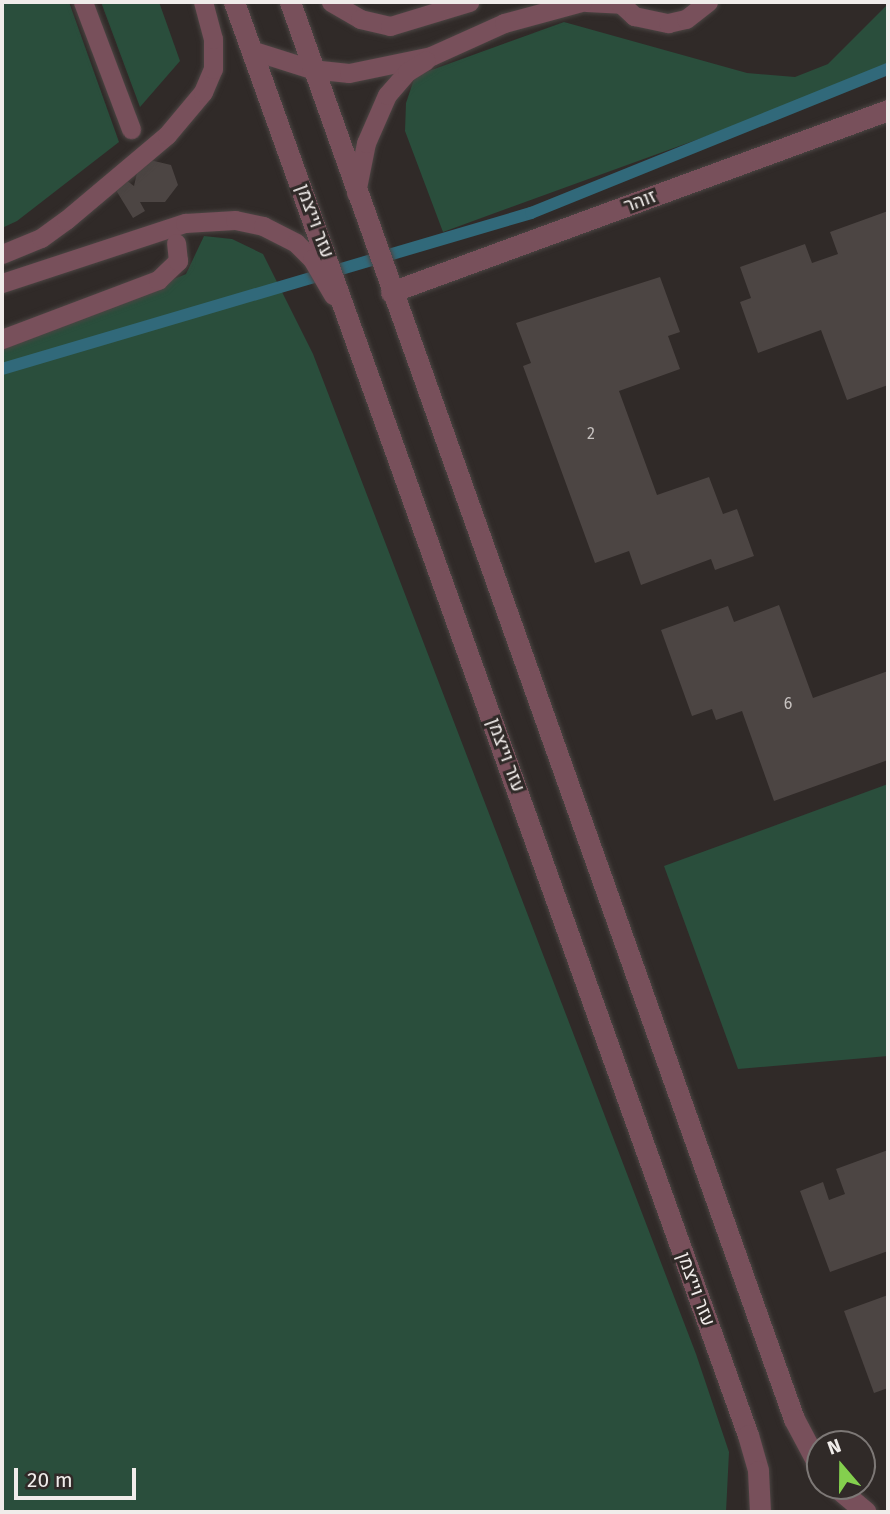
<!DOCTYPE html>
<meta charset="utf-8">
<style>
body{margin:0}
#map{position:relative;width:890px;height:1514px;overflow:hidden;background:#302a28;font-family:"Fira Sans",Heebo,sans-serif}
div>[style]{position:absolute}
.green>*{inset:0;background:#2a4e3c}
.stream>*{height:12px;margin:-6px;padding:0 6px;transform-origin:6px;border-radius:6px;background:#31697a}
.building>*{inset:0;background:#4c4543}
.roads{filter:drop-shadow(0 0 2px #4b4543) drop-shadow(0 0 2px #4b4543)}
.lane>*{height:19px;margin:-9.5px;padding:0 9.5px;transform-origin:9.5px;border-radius:9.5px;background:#78505b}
.street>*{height:21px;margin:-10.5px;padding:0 10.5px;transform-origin:10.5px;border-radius:10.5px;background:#78505b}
span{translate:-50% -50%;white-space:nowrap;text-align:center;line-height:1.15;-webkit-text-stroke:6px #302a28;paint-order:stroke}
.number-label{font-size:16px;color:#c7c2c0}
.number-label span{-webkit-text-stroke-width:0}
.street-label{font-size:19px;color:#f0ecea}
.frame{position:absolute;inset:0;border:4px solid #f0ecea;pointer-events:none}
.north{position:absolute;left:806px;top:1430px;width:70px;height:70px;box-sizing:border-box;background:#302a28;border:2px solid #7d7876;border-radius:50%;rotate:340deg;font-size:19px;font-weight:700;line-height:28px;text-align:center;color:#f0ecea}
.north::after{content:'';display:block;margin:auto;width:24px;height:32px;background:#84d04e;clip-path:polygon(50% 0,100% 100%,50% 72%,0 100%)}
.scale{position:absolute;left:14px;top:1468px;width:122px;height:32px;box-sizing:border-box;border:4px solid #f0ecea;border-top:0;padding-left:9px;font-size:21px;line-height:24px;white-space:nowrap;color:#f0ecea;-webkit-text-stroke:5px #302a28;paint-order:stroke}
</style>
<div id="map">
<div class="green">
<div style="clip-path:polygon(2px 2px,69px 2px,119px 142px,17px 221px,2px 228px)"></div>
<div style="clip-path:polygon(101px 2px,159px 2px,180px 61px,140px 107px)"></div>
<div style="clip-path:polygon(888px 4px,888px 70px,443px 232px,405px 131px,406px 103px,415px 76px,564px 22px,747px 73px,795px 77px,828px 64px)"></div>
<div style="clip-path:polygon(204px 236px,232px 239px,263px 254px,313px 354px,696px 1354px,729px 1452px,726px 1512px,2px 1512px,2px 350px,186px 274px)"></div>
<div style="clip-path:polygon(888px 784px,888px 1056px,738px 1069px,664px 866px)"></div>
</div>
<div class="stream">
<div style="left:2px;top:369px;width:552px;rotate:-16.43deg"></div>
<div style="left:531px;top:213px;width:385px;rotate:-22deg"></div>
</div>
<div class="building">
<div style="clip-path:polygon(150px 160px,171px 165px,178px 185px,165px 202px,140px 202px,145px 211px,133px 218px,114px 187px,126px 180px,134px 186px,138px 168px)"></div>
<div style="clip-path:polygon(888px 211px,888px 385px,847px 400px,821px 330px,758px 353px,740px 302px,751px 298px,740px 267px,805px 244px,812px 263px,838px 254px,830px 232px)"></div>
<div style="clip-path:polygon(660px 277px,680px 332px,668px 336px,680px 369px,619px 391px,657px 495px,709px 477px,723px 514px,737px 509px,754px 556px,715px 570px,711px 559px,641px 585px,629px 551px,595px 563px,523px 366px,531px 363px,516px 323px)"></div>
<div style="clip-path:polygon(779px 605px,813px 698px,888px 671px,888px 760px,774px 801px,742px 711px,716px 720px,712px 709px,692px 716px,661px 630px,728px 606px,734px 622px)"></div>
<div style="clip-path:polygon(888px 1150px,888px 1251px,830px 1272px,800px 1191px,823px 1182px,829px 1200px,845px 1194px,836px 1169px)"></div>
<div style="clip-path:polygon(888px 1295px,888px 1388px,874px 1393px,844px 1311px)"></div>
</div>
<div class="roads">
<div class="lane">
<div style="left:83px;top:2px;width:136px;rotate:69.3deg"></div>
<div style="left:331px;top:2px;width:34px;rotate:30deg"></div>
<div style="left:360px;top:19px;width:31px;rotate:13deg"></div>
<div style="left:390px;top:26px;width:83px;rotate:-16.9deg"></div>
<div style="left:586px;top:2px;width:34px;rotate:3deg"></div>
<div style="left:619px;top:2px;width:21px;rotate:43deg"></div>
<div style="left:634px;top:16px;width:35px;rotate:12deg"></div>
<div style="left:668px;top:23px;width:18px;rotate:-13deg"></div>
<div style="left:686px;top:19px;width:28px;rotate:-38deg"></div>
<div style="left:251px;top:50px;width:63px;rotate:17.6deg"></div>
<div style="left:311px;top:69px;width:38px;rotate:6deg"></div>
<div style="left:349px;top:73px;width:84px;rotate:-11.7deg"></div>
<div style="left:431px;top:56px;width:80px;rotate:-24.3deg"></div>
<div style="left:504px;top:23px;width:81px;rotate:-15.1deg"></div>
<div style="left:356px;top:193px;width:51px;rotate:-78.7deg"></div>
<div style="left:366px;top:143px;width:52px;rotate:-66.4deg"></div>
<div style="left:387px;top:95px;width:30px;rotate:-49deg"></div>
<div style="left:407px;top:72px;width:22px;rotate:-32deg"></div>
<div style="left:2px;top:254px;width:42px;rotate:-22.3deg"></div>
<div style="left:41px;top:238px;width:31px;rotate:-36deg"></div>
<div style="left:66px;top:220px;width:132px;rotate:-40.1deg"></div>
<div style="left:167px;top:135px;width:56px;rotate:-50.1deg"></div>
<div style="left:203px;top:92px;width:25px;rotate:-67deg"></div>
<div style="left:213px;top:69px;width:30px;rotate:-90deg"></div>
<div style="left:213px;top:39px;width:38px;rotate:-105deg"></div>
<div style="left:2px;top:283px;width:193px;rotate:-18.2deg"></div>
<div style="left:185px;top:223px;width:50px;rotate:-3.4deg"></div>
<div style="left:235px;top:220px;width:29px;rotate:12deg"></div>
<div style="left:263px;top:226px;width:37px;rotate:27deg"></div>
<div style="left:296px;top:243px;width:23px;rotate:45deg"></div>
<div style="left:312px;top:259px;width:42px;rotate:59.7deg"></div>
<div style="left:2px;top:339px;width:167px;rotate:-20.7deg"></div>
<div style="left:158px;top:280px;width:28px;rotate:-44deg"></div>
<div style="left:178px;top:261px;width:18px;rotate:-96deg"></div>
</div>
<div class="street">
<div style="left:234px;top:2px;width:1522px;rotate:70.27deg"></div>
<div style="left:748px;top:1435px;width:37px;rotate:74deg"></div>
<div style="left:758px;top:1471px;width:41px;rotate:87.2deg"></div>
<div style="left:290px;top:2px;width:1504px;rotate:70.42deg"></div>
<div style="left:794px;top:1419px;width:55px;rotate:62deg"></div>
<div style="left:391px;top:292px;width:529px;rotate:-20.11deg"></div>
<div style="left:835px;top:1486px;width:40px;rotate:40deg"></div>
</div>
</div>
<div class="number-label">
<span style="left:591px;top:434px">2</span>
<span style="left:788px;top:704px">6</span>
</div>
<div class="street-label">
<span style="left:640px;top:201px;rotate:-20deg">זוהר</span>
<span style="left:315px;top:221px;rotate:70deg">עזר וייצמן</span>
<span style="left:506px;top:755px;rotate:70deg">עזר וייצמן</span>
<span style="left:696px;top:1289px;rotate:70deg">עזר וייצמן</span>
</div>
<div class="frame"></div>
<div class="north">N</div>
<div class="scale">20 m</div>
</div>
